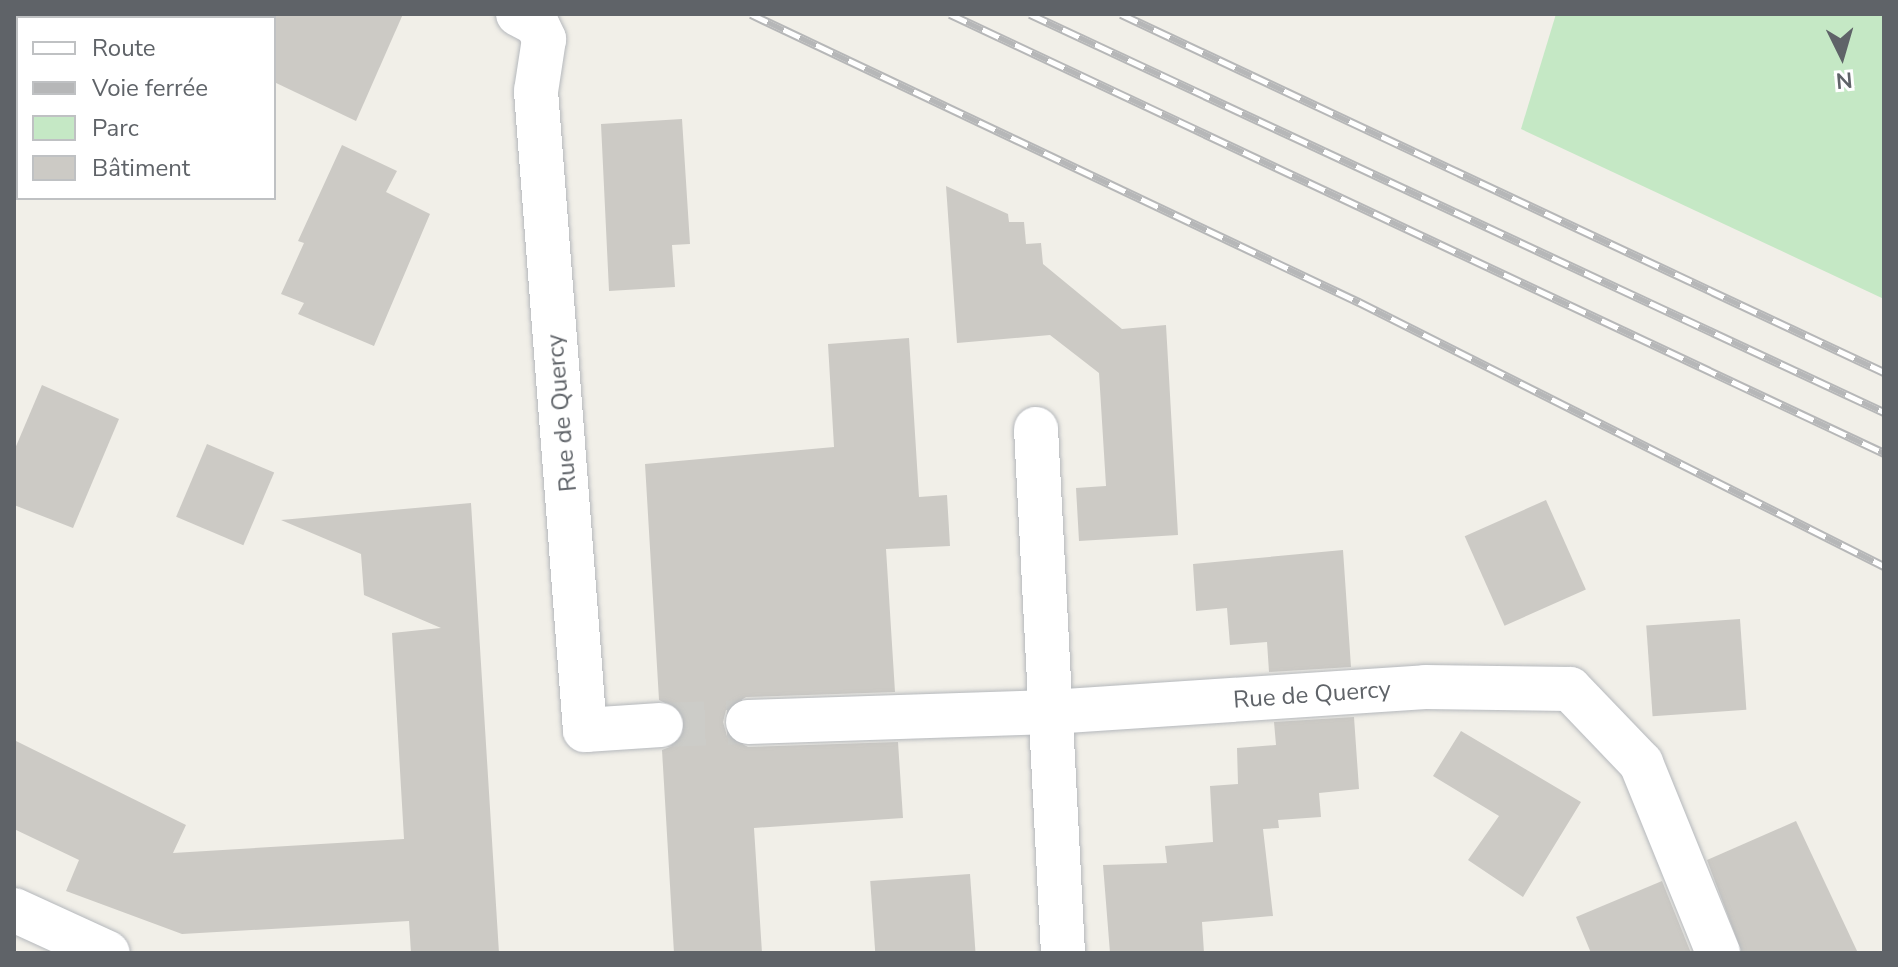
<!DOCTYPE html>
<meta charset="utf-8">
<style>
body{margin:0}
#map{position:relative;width:1898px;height:967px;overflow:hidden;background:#f1efe8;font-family:"Nunito Sans",sans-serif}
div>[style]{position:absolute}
.green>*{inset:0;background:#c5e8c5}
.building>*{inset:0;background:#cccac5;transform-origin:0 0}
.minor-tunnel>*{height:44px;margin-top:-22px;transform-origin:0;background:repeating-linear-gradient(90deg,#ccccc8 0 44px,transparent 0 66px)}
.roads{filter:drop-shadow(0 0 2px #b5b8bc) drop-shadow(0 0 2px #b5b8bc)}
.minor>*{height:44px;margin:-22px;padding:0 22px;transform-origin:22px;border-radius:22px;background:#fff}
.rail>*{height:9px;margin-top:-4.5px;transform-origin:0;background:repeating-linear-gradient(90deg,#fff 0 18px,#b6b7b8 0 36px);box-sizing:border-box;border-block:2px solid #b6b7b8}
span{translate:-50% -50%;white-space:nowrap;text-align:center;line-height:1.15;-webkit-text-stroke:8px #fff;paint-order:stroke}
.street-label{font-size:24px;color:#5f6368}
.frame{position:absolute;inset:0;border:16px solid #5f6368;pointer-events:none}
.legend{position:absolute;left:16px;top:16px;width:260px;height:184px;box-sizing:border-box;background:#fff;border:2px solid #bfc1c3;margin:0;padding:10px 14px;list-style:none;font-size:24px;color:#5f6368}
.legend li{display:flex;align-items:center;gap:16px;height:40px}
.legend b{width:40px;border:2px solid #bfc1c3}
.north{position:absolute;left:1802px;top:16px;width:80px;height:80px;-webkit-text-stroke:6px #fff;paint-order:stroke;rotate:175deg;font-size:22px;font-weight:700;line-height:32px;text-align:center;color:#5f6368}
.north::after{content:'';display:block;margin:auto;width:28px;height:36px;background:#5f6368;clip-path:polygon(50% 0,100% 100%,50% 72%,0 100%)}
</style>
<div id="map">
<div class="green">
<div style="clip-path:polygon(1556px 14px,1884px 14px,1884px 299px,1521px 129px)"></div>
</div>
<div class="building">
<div style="clip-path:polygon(274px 14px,403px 14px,356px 121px,274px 82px)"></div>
<div style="clip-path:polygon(682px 119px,690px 244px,672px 245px,675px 287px,609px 291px,601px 124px)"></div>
<div style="clip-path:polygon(342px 145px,397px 171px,386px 192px,430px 214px,374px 346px,298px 314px,304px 303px,281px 294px,304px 243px,298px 241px)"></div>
<div style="clip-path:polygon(946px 186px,1008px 214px,1009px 222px,1024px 222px,1026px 244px,1041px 243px,1043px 264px,1122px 329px,1166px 325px,1178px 535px,1079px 541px,1076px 488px,1106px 486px,1099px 373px,1050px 335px,957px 343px)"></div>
<div style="clip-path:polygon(909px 338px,919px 497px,947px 495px,950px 546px,886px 549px,895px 692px,746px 697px,726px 710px,723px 722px,727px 736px,748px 747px,898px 742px,903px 818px,754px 828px,762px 953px,674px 953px,662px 750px,675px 745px,686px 724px,681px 711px,659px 700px,645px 464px,834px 447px,828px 344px)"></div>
<div style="clip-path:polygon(42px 385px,119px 419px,73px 528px,14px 505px,14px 451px)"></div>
<div style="left:207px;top:444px;width:73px;height:79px;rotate:23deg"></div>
<div style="left:1546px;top:500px;width:98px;height:89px;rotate:66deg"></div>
<div style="clip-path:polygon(471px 503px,499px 953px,411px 953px,409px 921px,182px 934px,66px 891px,79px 860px,14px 829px,14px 740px,186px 825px,173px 853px,404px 839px,392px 633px,441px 628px,364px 595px,361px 554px,281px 520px)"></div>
<div style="clip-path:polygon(1343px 550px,1351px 667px,1269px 672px,1267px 642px,1230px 645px,1227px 608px,1196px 611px,1193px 564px)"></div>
<div style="left:1740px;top:619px;width:91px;height:94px;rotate:86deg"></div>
<div style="clip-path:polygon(1354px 717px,1359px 789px,1319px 793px,1321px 817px,1278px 820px,1279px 828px,1263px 829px,1273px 916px,1202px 922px,1204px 953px,1110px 953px,1103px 865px,1167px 863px,1165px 846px,1213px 842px,1210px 786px,1238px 784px,1237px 748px,1276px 745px,1274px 722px)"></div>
<div style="clip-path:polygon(1461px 731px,1581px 802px,1523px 897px,1468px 860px,1499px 816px,1433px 776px)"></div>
<div style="clip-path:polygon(1796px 821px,1858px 953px,1742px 953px,1707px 860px)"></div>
<div style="left:970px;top:874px;width:79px;height:100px;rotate:86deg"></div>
<div style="clip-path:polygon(1662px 881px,1691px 953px,1591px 953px,1576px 917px)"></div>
</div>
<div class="minor-tunnel">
<div style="left:661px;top:725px;width:87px;rotate:-2deg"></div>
</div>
<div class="roads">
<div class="minor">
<div style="left:518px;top:14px;width:21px;rotate:28deg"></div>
<div style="left:537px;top:24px;width:17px;rotate:65deg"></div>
<div style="left:544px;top:39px;width:53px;rotate:98.7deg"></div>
<div style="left:536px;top:91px;width:641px;rotate:85.62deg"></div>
<div style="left:585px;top:730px;width:76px;rotate:-3.8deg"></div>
<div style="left:1036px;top:429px;width:525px;rotate:87.05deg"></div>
<div style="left:748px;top:722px;width:303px;rotate:-1.9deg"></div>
<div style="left:1051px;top:712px;width:375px;rotate:-3.8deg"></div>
<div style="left:1425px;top:687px;width:145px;rotate:0.8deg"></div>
<div style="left:1570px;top:689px;width:103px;rotate:46.2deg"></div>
<div style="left:1641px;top:763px;width:205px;rotate:67.9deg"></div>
<div style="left:14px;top:910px;width:103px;rotate:24.6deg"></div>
</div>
</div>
<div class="rail">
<div style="left:751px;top:14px;width:673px;rotate:25.35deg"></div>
<div style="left:1359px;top:302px;width:588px;rotate:26.7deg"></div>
<div style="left:950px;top:14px;width:1032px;rotate:25.17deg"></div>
<div style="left:1030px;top:14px;width:942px;rotate:24.99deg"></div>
<div style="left:1121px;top:14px;width:843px;rotate:25.14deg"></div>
</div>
<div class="street-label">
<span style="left:562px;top:413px;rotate:-95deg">Rue de Quercy</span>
<span style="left:1312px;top:695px;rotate:-4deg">Rue de Quercy</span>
</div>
<div class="frame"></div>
<ul class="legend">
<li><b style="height:10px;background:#fff"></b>Route</li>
<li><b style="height:10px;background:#b6b7b8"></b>Voie ferrée</li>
<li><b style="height:22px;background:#c5e8c5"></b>Parc</li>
<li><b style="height:22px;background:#cccac5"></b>Bâtiment</li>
</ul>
<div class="north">N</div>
</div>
